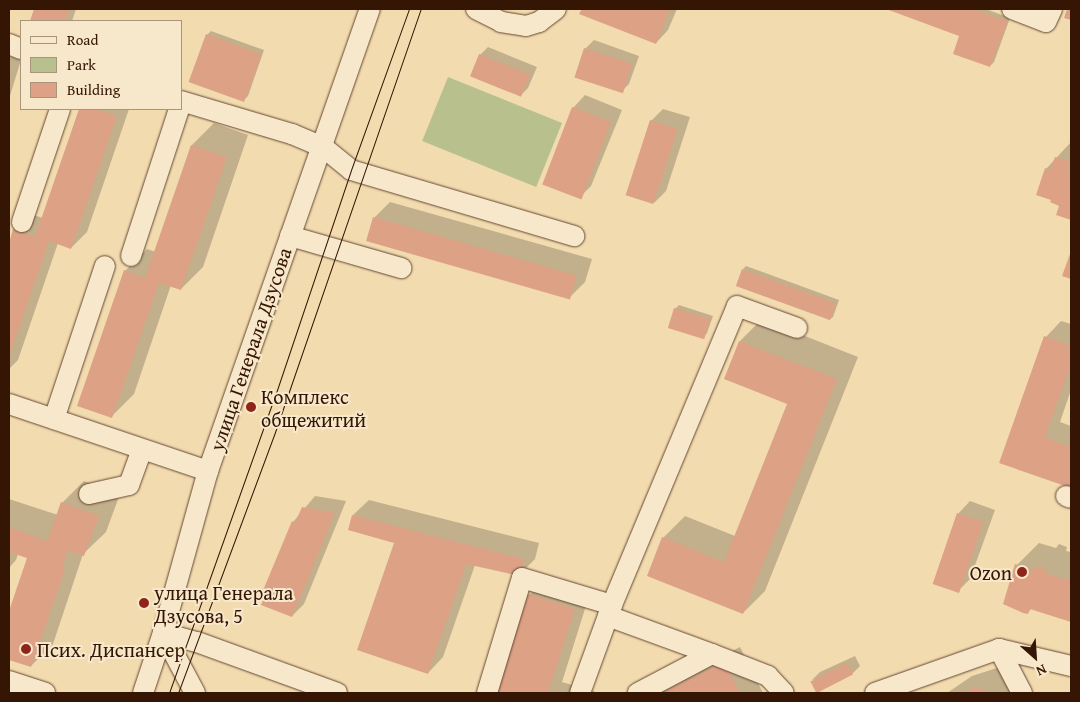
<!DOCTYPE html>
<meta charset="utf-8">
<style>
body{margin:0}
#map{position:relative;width:1080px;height:702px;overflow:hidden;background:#f3dbb0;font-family:"Gentium Book Plus",serif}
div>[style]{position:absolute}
.green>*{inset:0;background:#b8c18d;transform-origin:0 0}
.shadow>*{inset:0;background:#0003}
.building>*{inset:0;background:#dda186;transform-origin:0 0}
.roads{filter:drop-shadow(0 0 1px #64472f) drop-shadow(0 0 1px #64472f)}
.minor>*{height:20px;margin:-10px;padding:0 10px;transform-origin:10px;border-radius:10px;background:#f7e8cc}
.tram>*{height:1px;margin:-0.5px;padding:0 0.5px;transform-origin:0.5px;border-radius:0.5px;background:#351604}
.dots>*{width:14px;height:14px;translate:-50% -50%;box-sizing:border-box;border:2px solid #f7e8cc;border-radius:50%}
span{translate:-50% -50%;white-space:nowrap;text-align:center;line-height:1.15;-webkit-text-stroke:4px #f7e8cc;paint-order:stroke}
.street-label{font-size:20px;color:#351604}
.poi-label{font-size:20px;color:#351604}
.left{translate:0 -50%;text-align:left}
.right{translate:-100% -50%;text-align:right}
.frame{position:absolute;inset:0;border:10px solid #351604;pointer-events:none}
.legend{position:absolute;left:20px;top:20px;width:162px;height:90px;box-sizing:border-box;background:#f7e8cc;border:1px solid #a9947c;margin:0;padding:6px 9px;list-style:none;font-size:15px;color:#351604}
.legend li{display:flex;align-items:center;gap:10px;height:25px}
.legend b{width:25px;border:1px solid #a9947c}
.north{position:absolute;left:1010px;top:632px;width:50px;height:50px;-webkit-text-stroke:4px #f7e8cc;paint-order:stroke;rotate:154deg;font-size:14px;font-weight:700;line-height:20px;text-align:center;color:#351604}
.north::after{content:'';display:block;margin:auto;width:18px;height:22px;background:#351604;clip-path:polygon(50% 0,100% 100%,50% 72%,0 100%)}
</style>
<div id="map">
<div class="green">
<div style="left:448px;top:77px;width:123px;height:69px;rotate:22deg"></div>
</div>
<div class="shadow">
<div style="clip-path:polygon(35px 9px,76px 9px,72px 21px,31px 21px)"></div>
<div style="clip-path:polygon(583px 9px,677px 9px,668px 30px,656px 43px,581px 14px)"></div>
<div style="clip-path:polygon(889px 9px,986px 9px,1010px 18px,994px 62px,990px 66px,961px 35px)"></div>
<div style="clip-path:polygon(211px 31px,264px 50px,248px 96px,244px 100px,207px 35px)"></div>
<div style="clip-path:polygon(594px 40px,639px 56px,629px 84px,621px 92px,585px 49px)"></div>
<div style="clip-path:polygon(488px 47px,537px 67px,528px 88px,520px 96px,480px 55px)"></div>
<div style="clip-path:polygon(9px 56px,21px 60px,9px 99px)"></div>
<div style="clip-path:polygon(585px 95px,622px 110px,591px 186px,579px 198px,573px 108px)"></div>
<div style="clip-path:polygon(81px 109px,129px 109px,87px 232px,71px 248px,58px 243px,18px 360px,9px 369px,9px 247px,15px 230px,30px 214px,43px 218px)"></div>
<div style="clip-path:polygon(663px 109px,690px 117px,666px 191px,654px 203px,651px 121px)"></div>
<div style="clip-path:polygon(214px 123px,248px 135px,203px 267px,181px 289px,171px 285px,134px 394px,112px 416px,125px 271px,147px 249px,156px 252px,192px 145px)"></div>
<div style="clip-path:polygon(1071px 142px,1071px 219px,1058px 214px,1061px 205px,1046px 169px)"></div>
<div style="clip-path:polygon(390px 202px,592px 259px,585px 282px,570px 297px,374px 218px)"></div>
<div style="clip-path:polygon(746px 266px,839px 300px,833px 317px,829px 320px,743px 269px)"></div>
<div style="clip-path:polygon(679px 305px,713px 316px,707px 333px,703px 337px,675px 309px)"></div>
<div style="clip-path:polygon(762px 319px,858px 357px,765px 591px,743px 613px,663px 538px,685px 516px,735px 536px,788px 403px,726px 378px,740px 341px)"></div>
<div style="clip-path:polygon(1061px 321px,1071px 324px,1071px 390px,1060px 422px,1071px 426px,1071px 487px,1000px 462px,1046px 337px)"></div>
<div style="clip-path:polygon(84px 481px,120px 494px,106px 532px,83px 554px,53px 644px,31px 666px,9px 658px,9px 615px,28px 558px,18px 554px,16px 560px,9px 568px,9px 499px,58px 515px,62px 503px)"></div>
<div style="clip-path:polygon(315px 496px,346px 501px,304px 604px,292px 616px,293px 522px)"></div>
<div style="clip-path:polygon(369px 500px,539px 543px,535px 559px,520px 574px,475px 565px,443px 657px,428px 673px,396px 543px,353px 515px)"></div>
<div style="clip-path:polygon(970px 501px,995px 510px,970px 579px,958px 591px,958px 514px)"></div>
<div style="clip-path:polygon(1039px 543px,1056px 548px,1059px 544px,1067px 547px,1066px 551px,1071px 552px,1071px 620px,1032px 608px,1027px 613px,1017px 565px)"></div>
<div style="clip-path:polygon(545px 579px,590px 593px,562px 682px,599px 693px,498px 693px,529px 595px)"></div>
<div style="clip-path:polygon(740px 647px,763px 693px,649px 693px)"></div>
<div style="clip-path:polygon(855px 656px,860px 666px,852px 674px,812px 680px,820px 672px)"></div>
<div style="clip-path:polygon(1003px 666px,1002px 676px,1011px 693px,947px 693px,972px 676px)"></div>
</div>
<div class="building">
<div style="clip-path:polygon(34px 9px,69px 9px,65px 21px,30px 21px)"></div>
<div style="clip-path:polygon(582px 9px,670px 9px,656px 44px,579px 14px)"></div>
<div style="clip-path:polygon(886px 9px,973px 9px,1008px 21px,990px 67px,953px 54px,959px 36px)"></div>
<div style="clip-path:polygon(1067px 9px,1071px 9px,1071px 20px,1064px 18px)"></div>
<div style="left:206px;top:34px;width:59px;height:51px;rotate:20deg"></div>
<div style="left:584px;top:48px;width:51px;height:31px;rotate:18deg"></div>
<div style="left:479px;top:54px;width:55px;height:24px;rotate:22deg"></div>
<div style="left:572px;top:107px;width:42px;height:83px;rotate:21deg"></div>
<div style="clip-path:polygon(79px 109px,96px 109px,117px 116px,71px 249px,49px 241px,9px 357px,9px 243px,13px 229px,35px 237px)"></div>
<div style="left:650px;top:120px;width:29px;height:79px;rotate:18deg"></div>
<div style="clip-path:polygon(191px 145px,227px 157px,181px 290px,159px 283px,112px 418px,77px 406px,124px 270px,145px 278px)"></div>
<div style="clip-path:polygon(1055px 157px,1071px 162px,1067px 173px,1071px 175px,1071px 220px,1056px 215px,1059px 206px,1050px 202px,1051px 200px,1036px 195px,1045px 168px,1050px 170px)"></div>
<div style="left:373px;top:217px;width:212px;height:25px;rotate:16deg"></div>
<div style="clip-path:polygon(1071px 251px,1071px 279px,1062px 276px)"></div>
<div style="left:742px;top:269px;width:100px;height:18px;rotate:20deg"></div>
<div style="left:674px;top:308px;width:38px;height:21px;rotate:17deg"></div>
<div style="clip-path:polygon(1044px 336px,1071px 346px,1071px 364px,1045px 437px,1071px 447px,1071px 488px,999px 463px)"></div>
<div style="clip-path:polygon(739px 341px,837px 379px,743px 614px,647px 576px,662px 537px,724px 562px,787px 404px,724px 379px)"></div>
<div style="clip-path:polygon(61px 502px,99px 516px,84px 556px,68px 550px,62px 568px,65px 569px,31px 667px,9px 660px,9px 611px,27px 558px,9px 552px,9px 527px,47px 541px)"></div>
<div style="clip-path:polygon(302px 507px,335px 513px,292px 617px,261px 605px,267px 590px,264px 588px,292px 521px,295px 523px)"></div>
<div style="left:957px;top:513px;width:28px;height:75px;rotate:19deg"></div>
<div style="clip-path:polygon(352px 515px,524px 559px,520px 576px,466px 564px,428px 674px,357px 650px,394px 543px,348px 530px)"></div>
<div style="clip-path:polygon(1015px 564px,1035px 570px,1036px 566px,1046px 569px,1045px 573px,1071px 581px,1071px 622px,1030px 609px,1028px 614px,1023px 613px,1003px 604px)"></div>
<div style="clip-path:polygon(528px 594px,575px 609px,548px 693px,496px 693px)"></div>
<div style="clip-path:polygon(724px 662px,740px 693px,662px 693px)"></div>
<div style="left:847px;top:663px;width:13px;height:41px;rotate:63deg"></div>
<div style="clip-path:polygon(975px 687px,976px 689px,981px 687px,984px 693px,963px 693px)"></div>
</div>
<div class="roads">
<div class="minor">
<div style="left:476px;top:9px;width:28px;rotate:27deg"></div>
<div style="left:501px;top:22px;width:25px;rotate:9deg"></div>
<div style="left:526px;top:26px;width:14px;rotate:-17deg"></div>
<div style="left:539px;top:22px;width:21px;rotate:-37deg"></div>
<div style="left:1012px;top:9px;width:36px;rotate:21deg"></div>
<div style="left:1046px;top:22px;width:14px;rotate:-65deg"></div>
<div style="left:9px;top:44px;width:13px;rotate:23deg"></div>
<div style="left:181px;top:101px;width:116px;rotate:16.6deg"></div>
<div style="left:292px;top:134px;width:34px;rotate:23deg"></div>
<div style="left:323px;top:147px;width:36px;rotate:39deg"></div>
<div style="left:351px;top:170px;width:233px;rotate:16.5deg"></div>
<div style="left:22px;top:222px;width:119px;rotate:-71.4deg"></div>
<div style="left:290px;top:236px;width:116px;rotate:16.1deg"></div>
<div style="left:131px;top:256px;width:155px;rotate:-71.9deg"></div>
<div style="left:9px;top:404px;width:210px;rotate:18.6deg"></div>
<div style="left:54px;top:419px;width:161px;rotate:-71.6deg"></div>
<div style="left:89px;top:494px;width:41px;rotate:-12.7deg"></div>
<div style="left:129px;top:485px;width:38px;rotate:-70deg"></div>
<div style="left:1066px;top:496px;width:5px;rotate:22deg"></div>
<div style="left:608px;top:616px;width:111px;rotate:20.1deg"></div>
<div style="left:712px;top:654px;width:84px;rotate:152.2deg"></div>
<div style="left:163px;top:633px;width:35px;rotate:15deg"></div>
<div style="left:197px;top:642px;width:149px;rotate:20deg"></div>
<div style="left:163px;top:633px;width:68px;rotate:61.9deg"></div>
<div style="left:999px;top:649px;width:74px;rotate:13.3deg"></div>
<div style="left:712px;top:654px;width:60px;rotate:21.4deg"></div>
<div style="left:768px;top:676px;width:23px;rotate:47deg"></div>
<div style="left:9px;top:681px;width:38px;rotate:18deg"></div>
<div style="left:143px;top:693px;width:63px;rotate:-71.6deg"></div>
<div style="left:163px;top:633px;width:168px;rotate:-74.5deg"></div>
<div style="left:208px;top:471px;width:490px;rotate:-70.7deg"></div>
<div style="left:487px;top:693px;width:120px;rotate:-73.1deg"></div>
<div style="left:522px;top:578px;width:94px;rotate:16.7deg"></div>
<div style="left:612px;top:605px;width:324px;rotate:-67.3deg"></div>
<div style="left:737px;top:306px;width:64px;rotate:20.1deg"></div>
<div style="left:580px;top:693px;width:94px;rotate:-70deg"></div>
<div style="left:875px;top:693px;width:132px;rotate:-19.5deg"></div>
<div style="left:999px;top:649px;width:50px;rotate:62.4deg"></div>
</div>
</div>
<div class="tram">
<div style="left:169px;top:693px;width:319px;rotate:-70.4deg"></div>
<div style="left:276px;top:393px;width:235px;rotate:-71.4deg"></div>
<div style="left:351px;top:170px;width:171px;rotate:-70.2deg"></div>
<div style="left:178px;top:693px;width:275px;rotate:-69.6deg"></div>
<div style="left:274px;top:435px;width:451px;rotate:-71deg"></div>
</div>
<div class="dots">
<div style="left:251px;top:407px;background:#8f2418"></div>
<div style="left:1022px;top:572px;background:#8f2418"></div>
<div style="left:144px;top:603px;background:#8f2418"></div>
<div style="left:26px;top:649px;background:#8f2418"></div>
</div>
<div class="street-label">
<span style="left:250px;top:349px;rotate:-71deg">улица Генерала Дзусова</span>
</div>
<div class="poi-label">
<span class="left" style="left:261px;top:408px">Комплекс<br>общежитий</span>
<span class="right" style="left:1012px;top:572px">Ozon</span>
<span class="left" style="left:154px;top:604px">улица Генерала<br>Дзусова, 5</span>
<span class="left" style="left:37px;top:649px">Псих. Диспансер</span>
</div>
<div class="frame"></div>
<ul class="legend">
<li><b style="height:6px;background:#f7e8cc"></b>Road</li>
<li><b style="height:14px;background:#b8c18d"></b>Park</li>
<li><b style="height:14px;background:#dda186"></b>Building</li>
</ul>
<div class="north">N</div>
</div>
